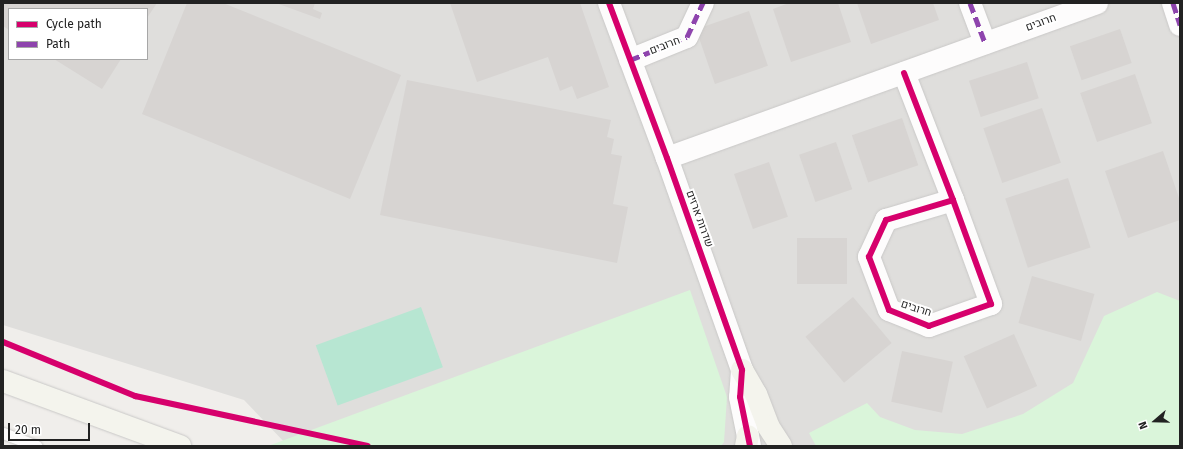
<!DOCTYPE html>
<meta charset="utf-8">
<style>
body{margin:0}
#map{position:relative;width:1183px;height:449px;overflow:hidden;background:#f0eeeb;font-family:"Fira Sans",Heebo,sans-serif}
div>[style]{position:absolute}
.residential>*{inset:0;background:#dfdedc}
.park>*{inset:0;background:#daf5da}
.pitch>*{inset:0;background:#b7e6d2;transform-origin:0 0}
.building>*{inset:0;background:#d7d4d2;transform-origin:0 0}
.roads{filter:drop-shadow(0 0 1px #c9c8c7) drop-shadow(0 0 1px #c9c8c7)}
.service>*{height:11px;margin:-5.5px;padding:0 5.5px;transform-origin:5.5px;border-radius:5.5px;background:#fdfcfc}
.minor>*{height:22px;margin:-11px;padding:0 11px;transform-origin:11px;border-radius:11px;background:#fdfcfc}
.secondary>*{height:22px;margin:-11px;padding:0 11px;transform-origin:11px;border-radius:11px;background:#f4f4ed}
.quiet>*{height:5px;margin-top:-2.5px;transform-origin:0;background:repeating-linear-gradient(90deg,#8e44ad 0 10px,transparent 0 15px)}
.cycleway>*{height:6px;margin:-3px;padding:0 3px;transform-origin:3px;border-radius:3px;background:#d6006c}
span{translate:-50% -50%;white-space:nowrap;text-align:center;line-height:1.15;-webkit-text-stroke:4px #fff;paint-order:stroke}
.street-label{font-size:11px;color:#222}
.frame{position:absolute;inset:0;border:4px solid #222;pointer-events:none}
.legend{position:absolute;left:8px;top:8px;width:140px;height:52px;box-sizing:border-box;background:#fff;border:1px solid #a7a7a7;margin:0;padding:5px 7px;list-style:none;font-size:12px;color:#222}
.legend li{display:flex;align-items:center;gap:8px;height:20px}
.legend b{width:20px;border:1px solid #a7a7a7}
.north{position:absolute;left:1135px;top:401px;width:40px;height:40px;-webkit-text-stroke:3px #fff;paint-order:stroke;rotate:250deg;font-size:11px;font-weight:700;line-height:16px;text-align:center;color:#222}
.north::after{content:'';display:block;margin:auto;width:14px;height:18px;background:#222;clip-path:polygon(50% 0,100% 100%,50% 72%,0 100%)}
.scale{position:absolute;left:8px;top:423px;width:82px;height:18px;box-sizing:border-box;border:2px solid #222;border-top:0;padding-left:5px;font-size:12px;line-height:14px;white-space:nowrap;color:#222;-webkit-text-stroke:3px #fff;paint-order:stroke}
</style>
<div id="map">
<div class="residential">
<div style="clip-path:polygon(evenodd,3px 3px,1180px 3px,1180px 446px,288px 446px,244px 400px,3px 325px,3px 3px,9px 9px,147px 9px,147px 59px,9px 59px,9px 9px)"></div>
</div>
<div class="park">
<div style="clip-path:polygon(690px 290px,727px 397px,724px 442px,721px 446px,268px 446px)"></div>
<div style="clip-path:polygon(1157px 292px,1180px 301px,1180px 446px,816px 446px,809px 433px,867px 403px,880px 417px,915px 430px,962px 434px,1023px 414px,1073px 383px,1104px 316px)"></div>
</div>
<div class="pitch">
<div style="left:421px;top:307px;width:64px;height:112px;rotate:70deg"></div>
</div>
<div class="building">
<div style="clip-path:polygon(3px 3px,157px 3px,147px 18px,147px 9px,9px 9px,9px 30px,3px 26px)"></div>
<div style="clip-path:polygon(187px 3px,223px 3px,401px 75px,350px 199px,142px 114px)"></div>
<div style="clip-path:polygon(276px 3px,315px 3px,313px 9px,322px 13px,320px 19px)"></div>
<div style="clip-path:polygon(450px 3px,580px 3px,609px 87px,577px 99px,572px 86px,560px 91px,548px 57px,477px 82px)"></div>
<div style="clip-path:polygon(789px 3px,838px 3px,851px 42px,791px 62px,773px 9px)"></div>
<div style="clip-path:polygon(857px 3px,933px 3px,939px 20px,871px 44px)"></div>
<div style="left:749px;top:11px;width:58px;height:56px;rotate:71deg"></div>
<div style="left:1120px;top:29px;width:36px;height:53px;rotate:71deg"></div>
<div style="clip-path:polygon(54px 59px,121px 59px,102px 89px)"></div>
<div style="left:1027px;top:62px;width:38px;height:61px;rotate:72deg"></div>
<div style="left:1135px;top:74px;width:52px;height:58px;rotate:71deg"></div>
<div style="clip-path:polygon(407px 80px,611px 120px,607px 137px,614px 139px,611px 154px,622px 156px,613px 204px,628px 207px,617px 263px,380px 215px)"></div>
<div style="left:1042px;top:108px;width:58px;height:62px;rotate:71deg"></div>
<div style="left:902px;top:118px;width:50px;height:53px;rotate:71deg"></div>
<div style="left:836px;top:142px;width:50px;height:39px;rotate:71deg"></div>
<div style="clip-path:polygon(1163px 151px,1180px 201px,1180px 220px,1128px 238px,1105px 171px)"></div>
<div style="left:769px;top:162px;width:58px;height:37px;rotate:71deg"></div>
<div style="left:1068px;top:178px;width:73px;height:66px;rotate:72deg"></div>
<div style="left:797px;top:238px;width:50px;height:46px"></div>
<div style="left:1032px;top:276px;width:65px;height:49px;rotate:16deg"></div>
<div style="left:853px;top:297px;width:60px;height:62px;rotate:50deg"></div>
<div style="left:1014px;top:334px;width:57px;height:55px;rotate:66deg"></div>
<div style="left:902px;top:351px;width:52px;height:52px;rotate:12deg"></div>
</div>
<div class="roads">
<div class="service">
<div style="left:3px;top:433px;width:36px;rotate:21deg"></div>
</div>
<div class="minor">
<div style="left:609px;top:3px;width:165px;rotate:69.5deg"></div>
<div style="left:667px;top:158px;width:225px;rotate:70.5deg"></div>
<div style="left:742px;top:370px;width:27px;rotate:94deg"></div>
<div style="left:740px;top:397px;width:50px;rotate:78.5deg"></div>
<div style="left:970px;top:3px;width:43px;rotate:69.4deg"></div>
<div style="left:1173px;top:3px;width:23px;rotate:72deg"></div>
<div style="left:630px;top:60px;width:61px;rotate:-22deg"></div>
<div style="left:687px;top:37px;width:38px;rotate:-65deg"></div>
<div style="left:904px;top:73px;width:136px;rotate:68.9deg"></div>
<div style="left:953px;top:200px;width:111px;rotate:69.9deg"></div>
<div style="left:991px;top:304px;width:66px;rotate:160.5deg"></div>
<div style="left:929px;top:326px;width:43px;rotate:-158.2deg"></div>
<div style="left:889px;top:310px;width:57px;rotate:-110.7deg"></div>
<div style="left:869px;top:257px;width:41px;rotate:-65.3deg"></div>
<div style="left:886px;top:220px;width:70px;rotate:-16.6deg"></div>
<div style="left:667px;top:158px;width:457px;rotate:-19.8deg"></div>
</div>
<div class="secondary">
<div style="left:742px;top:370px;width:28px;rotate:60deg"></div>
<div style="left:756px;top:394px;width:34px;rotate:69deg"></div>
<div style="left:768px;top:426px;width:24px;rotate:57deg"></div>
<div style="left:3px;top:381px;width:189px;rotate:20.2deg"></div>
<div style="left:746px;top:446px;width:10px;rotate:-79deg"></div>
</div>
</div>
<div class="quiet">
<div style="left:970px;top:3px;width:43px;rotate:69.4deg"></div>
<div style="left:1173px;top:3px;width:23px;rotate:72deg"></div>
<div style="left:630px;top:60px;width:61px;rotate:-22deg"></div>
<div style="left:687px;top:37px;width:38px;rotate:-65deg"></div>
</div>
<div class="cycleway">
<div style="left:609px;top:3px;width:165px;rotate:69.5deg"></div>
<div style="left:667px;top:158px;width:225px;rotate:70.5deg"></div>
<div style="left:742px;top:370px;width:27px;rotate:94deg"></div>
<div style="left:740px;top:397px;width:50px;rotate:78.5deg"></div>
<div style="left:904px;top:73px;width:136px;rotate:68.9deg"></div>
<div style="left:953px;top:200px;width:111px;rotate:69.9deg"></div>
<div style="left:991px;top:304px;width:66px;rotate:160.5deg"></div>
<div style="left:929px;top:326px;width:43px;rotate:-158.2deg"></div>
<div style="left:889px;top:310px;width:57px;rotate:-110.7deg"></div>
<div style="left:869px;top:257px;width:41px;rotate:-65.3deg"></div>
<div style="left:886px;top:220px;width:70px;rotate:-16.6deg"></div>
<div style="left:3px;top:342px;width:143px;rotate:22.2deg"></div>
<div style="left:135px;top:396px;width:238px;rotate:12.1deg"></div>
</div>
<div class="street-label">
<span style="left:1041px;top:23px;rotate:-20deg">חרובים</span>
<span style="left:665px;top:46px;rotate:-21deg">חרובים</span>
<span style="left:699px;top:219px;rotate:70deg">שדרות ארזים</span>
<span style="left:916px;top:309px;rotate:18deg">חרובים</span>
</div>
<div class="frame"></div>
<ul class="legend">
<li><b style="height:5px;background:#d6006c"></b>Cycle path</li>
<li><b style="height:5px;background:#8e44ad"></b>Path</li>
</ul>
<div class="north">N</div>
<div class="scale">20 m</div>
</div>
